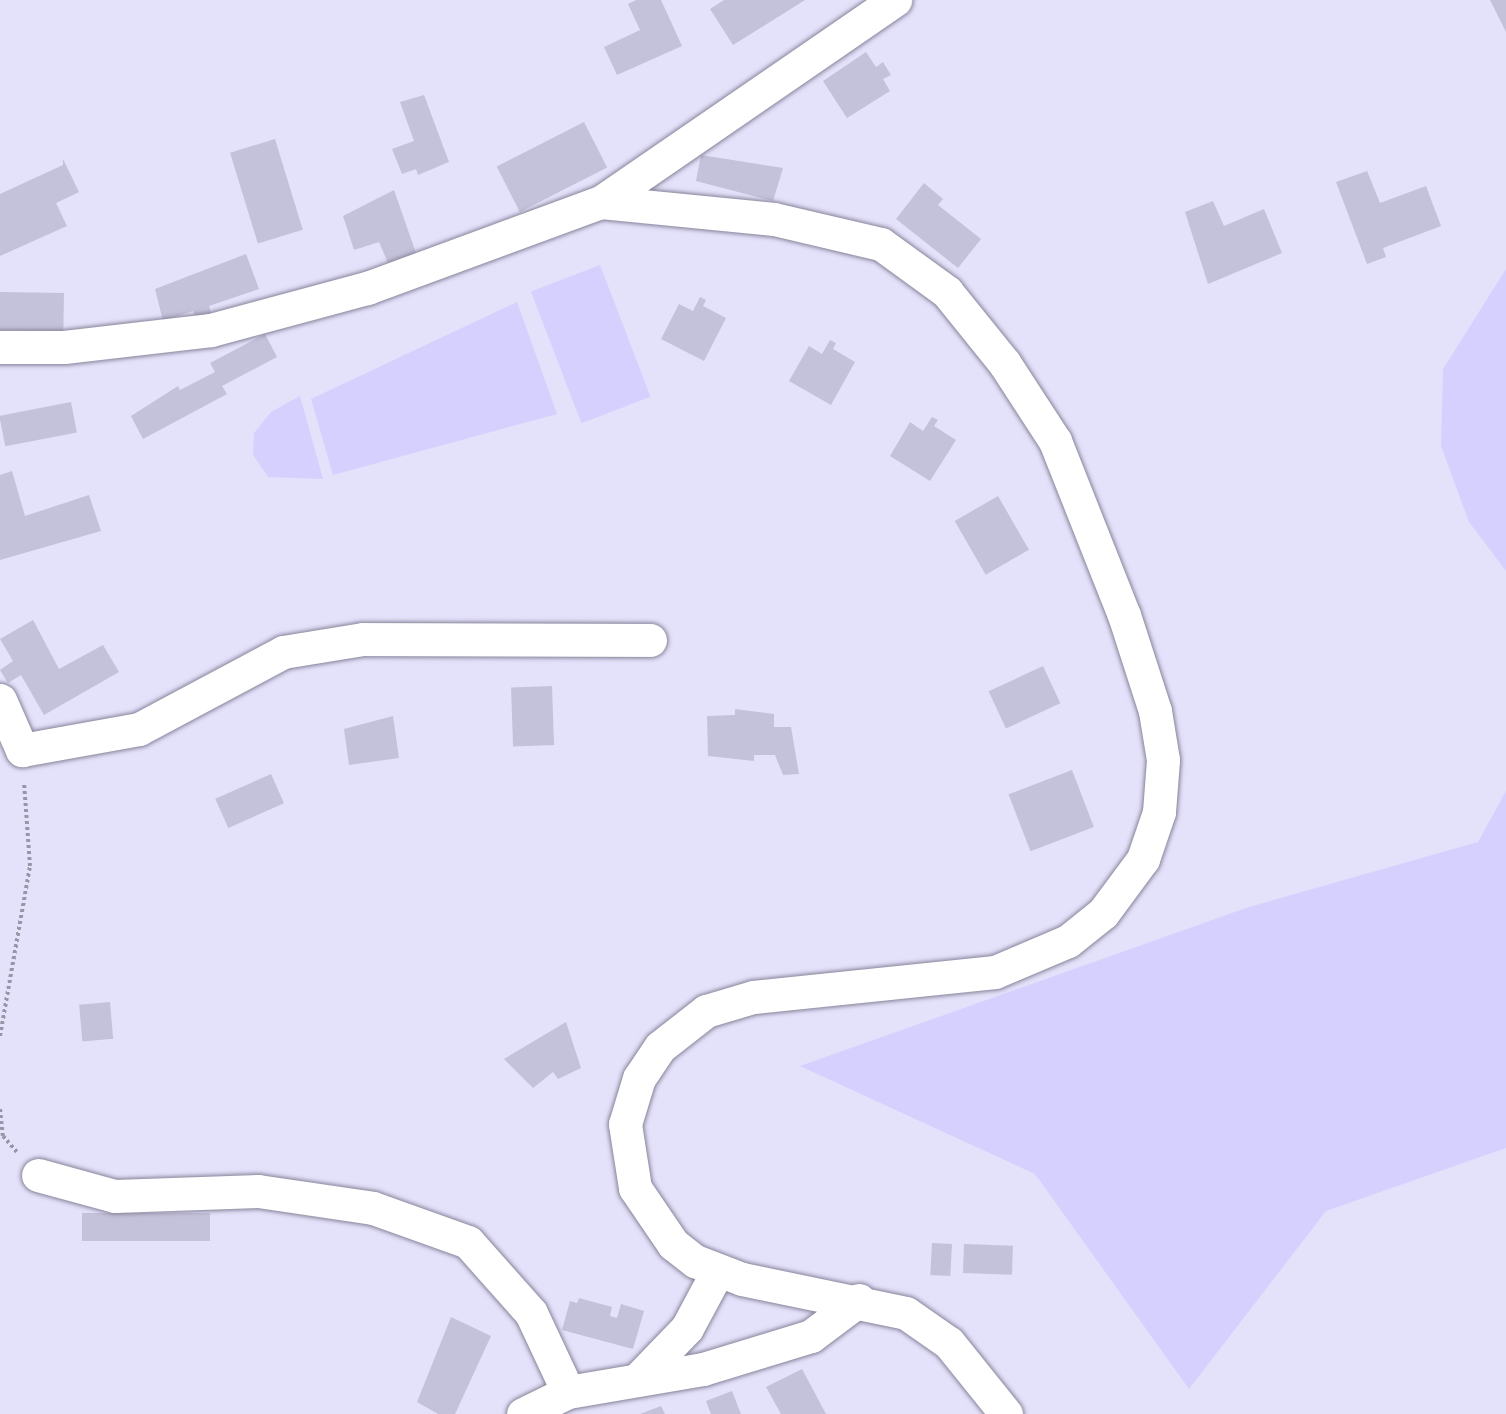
<!DOCTYPE html>
<style>
body{margin:0}
#map{position:relative;width:1506px;height:1414px;overflow:hidden;background:#e4e1fa;font-family:"Exo 2",sans-serif}
div>[style]{position:absolute}
.green>*{inset:0;background:#d6d0fe;transform-origin:0 0}
.building>*{inset:0;background:#c4c1da;transform-origin:0 0}
.path>*{height:4px;margin-top:-2px;transform-origin:0;background:repeating-linear-gradient(90deg,#9895a8 0 3px,transparent 0 6px)}
.roads{filter:drop-shadow(0 0 2px #86849a) drop-shadow(0 0 2px #86849a)}
.minor>*{height:33px;margin:-16.5px;padding:0 16.5px;transform-origin:16.5px;border-radius:16.5px;background:#fff}
span{translate:-50% -50%;white-space:nowrap;text-align:center;line-height:1.15;-webkit-text-stroke:5px #f1efff;paint-order:stroke}
</style>
<div id="map">
<div class="green">
<div style="left:600px;top:265px;width:141px;height:74px;rotate:69deg"></div>
<div style="clip-path:polygon(1506px 269px,1506px 571px,1469px 522px,1441px 446px,1443px 369px)"></div>
<div style="clip-path:polygon(517px 302px,557px 414px,333px 475px,311px 399px)"></div>
<div style="clip-path:polygon(300px 396px,323px 479px,268px 477px,253px 455px,254px 433px,271px 412px)"></div>
<div style="clip-path:polygon(1506px 791px,1506px 1148px,1326px 1211px,1189px 1389px,1035px 1174px,800px 1066px,1249px 907px,1478px 842px)"></div>
</div>
<div class="building">
<div style="clip-path:polygon(636px 0,661px 0,682px 46px,617px 75px,604px 47px,640px 30px,628px 4px)"></div>
<div style="clip-path:polygon(724px 0,805px 0,733px 45px,710px 9px)"></div>
<div style="clip-path:polygon(1490px 0,1506px 0,1506px 32px)"></div>
<div style="clip-path:polygon(866px 52px,876px 67px,883px 62px,891px 75px,883px 79px,890px 91px,847px 118px,823px 81px)"></div>
<div style="clip-path:polygon(424px 95px,449px 162px,418px 175px,416px 169px,402px 174px,392px 149px,414px 141px,400px 102px)"></div>
<div style="left:584px;top:122px;width:51px;height:98px;rotate:63deg"></div>
<div style="left:275px;top:139px;width:95px;height:47px;rotate:73deg"></div>
<div style="clip-path:polygon(701px 155px,783px 168px,773px 201px,696px 181px)"></div>
<div style="clip-path:polygon(63px 159px,79px 192px,56px 203px,67px 226px,0 256px,0 194px,63px 165px)"></div>
<div style="clip-path:polygon(1367px 171px,1380px 203px,1426px 186px,1441px 226px,1383px 248px,1386px 257px,1367px 264px,1336px 182px)"></div>
<div style="clip-path:polygon(924px 183px,943px 199px,938px 205px,981px 239px,958px 268px,896px 219px)"></div>
<div style="clip-path:polygon(394px 190px,416px 253px,388px 263px,379px 242px,354px 250px,343px 216px)"></div>
<div style="clip-path:polygon(1213px 201px,1224px 226px,1264px 209px,1282px 253px,1208px 284px,1185px 212px)"></div>
<div style="clip-path:polygon(246px 254px,259px 289px,209px 306px,213px 319px,199px 324px,193px 311px,163px 321px,155px 289px)"></div>
<div style="left:0;top:292px;width:64px;height:38px;rotate:1deg"></div>
<div style="clip-path:polygon(700px 297px,706px 300px,703px 306px,726px 318px,704px 361px,661px 339px,679px 304px,693px 311px)"></div>
<div style="clip-path:polygon(265px 334px,277px 357px,222px 386px,227px 394px,143px 439px,131px 416px,178px 386px,180px 390px,215px 372px,210px 363px)"></div>
<div style="clip-path:polygon(830px 340px,836px 343px,833px 349px,855px 362px,831px 405px,789px 381px,809px 346px,822px 354px)"></div>
<div style="left:71px;top:402px;width:31px;height:73px;rotate:79deg"></div>
<div style="clip-path:polygon(932px 417px,938px 420px,934px 426px,956px 440px,930px 481px,890px 456px,910px 422px,923px 431px)"></div>
<div style="clip-path:polygon(12px 471px,25px 516px,89px 495px,101px 531px,0 560px,0 475px)"></div>
<div style="left:998px;top:496px;width:62px;height:50px;rotate:60deg"></div>
<div style="clip-path:polygon(33px 620px,59px 669px,103px 645px,119px 672px,44px 715px,21px 675px,8px 683px,0 670px,13px 661px,0 639px)"></div>
<div style="left:1043px;top:666px;width:41px;height:60px;rotate:65deg"></div>
<div style="left:552px;top:686px;width:59px;height:41px;rotate:88deg"></div>
<div style="clip-path:polygon(735px 709px,774px 714px,774px 727px,791px 727px,799px 774px,783px 775px,775px 755px,754px 755px,754px 761px,708px 756px,707px 716px,735px 715px)"></div>
<div style="clip-path:polygon(393px 716px,399px 758px,349px 765px,344px 729px)"></div>
<div style="left:1072px;top:770px;width:61px;height:68px;rotate:69deg"></div>
<div style="left:271px;top:774px;width:32px;height:61px;rotate:66deg"></div>
<div style="left:110px;top:1002px;width:37px;height:31px;rotate:85deg"></div>
<div style="clip-path:polygon(566px 1022px,581px 1068px,558px 1079px,553px 1072px,533px 1088px,504px 1059px)"></div>
<div style="left:82px;top:1213px;width:128px;height:28px"></div>
<div style="left:932px;top:1243px;width:20px;height:32px;rotate:3deg"></div>
<div style="left:964px;top:1244px;width:49px;height:29px;rotate:2deg"></div>
<div style="clip-path:polygon(579px 1298px,612px 1307px,610px 1316px,617px 1318px,621px 1304px,644px 1311px,633px 1349px,562px 1330px,570px 1301px,577px 1303px)"></div>
<div style="clip-path:polygon(451px 1317px,491px 1336px,455px 1414px,438px 1414px,417px 1402px)"></div>
<div style="clip-path:polygon(802px 1369px,826px 1414px,781px 1414px,766px 1387px)"></div>
<div style="clip-path:polygon(732px 1391px,741px 1414px,711px 1414px,706px 1401px)"></div>
<div style="clip-path:polygon(661px 1406px,665px 1414px,640px 1414px)"></div>
</div>
<div class="path">
<div style="left:0;top:1036px;width:173px;rotate:-80deg"></div>
<div style="left:30px;top:866px;width:84px;rotate:-94.1deg"></div>
<div style="left:0;top:1109px;width:27px;rotate:84deg"></div>
<div style="left:3px;top:1136px;width:21px;rotate:49deg"></div>
</div>
<div class="roads">
<div class="minor">
<div style="left:601px;top:202px;width:174px;rotate:5.6deg"></div>
<div style="left:774px;top:219px;width:110px;rotate:13.2deg"></div>
<div style="left:881px;top:244px;width:82px;rotate:36deg"></div>
<div style="left:947px;top:292px;width:92px;rotate:51.1deg"></div>
<div style="left:1005px;top:364px;width:92px;rotate:57deg"></div>
<div style="left:1055px;top:441px;width:187px;rotate:68.4deg"></div>
<div style="left:1124px;top:615px;width:101px;rotate:72.1deg"></div>
<div style="left:1155px;top:711px;width:50px;rotate:80.7deg"></div>
<div style="left:1163px;top:760px;width:52px;rotate:94.4deg"></div>
<div style="left:1159px;top:812px;width:50px;rotate:108.8deg"></div>
<div style="left:1143px;top:859px;width:67px;rotate:126.5deg"></div>
<div style="left:1103px;top:913px;width:45px;rotate:141.3deg"></div>
<div style="left:1068px;top:941px;width:79px;rotate:157deg"></div>
<div style="left:995px;top:972px;width:243px;rotate:174.1deg"></div>
<div style="left:753px;top:997px;width:49px;rotate:163.4deg"></div>
<div style="left:706px;top:1011px;width:58px;rotate:142deg"></div>
<div style="left:660px;top:1047px;width:37px;rotate:124deg"></div>
<div style="left:639px;top:1078px;width:48px;rotate:106.9deg"></div>
<div style="left:625px;top:1124px;width:65px;rotate:81.1deg"></div>
<div style="left:635px;top:1188px;width:68px;rotate:55.8deg"></div>
<div style="left:673px;top:1244px;width:28px;rotate:38deg"></div>
<div style="left:695px;top:1261px;width:50px;rotate:21deg"></div>
<div style="left:742px;top:1279px;width:167px;rotate:11.7deg"></div>
<div style="left:906px;top:1313px;width:52px;rotate:34.9deg"></div>
<div style="left:949px;top:1343px;width:91px;rotate:51.2deg"></div>
<div style="left:0;top:347px;width:64px"></div>
<div style="left:64px;top:347px;width:148px;rotate:-6.6deg"></div>
<div style="left:211px;top:330px;width:162px;rotate:-15.1deg"></div>
<div style="left:367px;top:288px;width:249px;rotate:-20.2deg"></div>
<div style="left:601px;top:202px;width:357px;rotate:-34.5deg"></div>
<div style="left:0;top:700px;width:55px;rotate:66.3deg"></div>
<div style="left:22px;top:750px;width:119px;rotate:-10.2deg"></div>
<div style="left:139px;top:729px;width:163px;rotate:-28.1deg"></div>
<div style="left:283px;top:652px;width:81px;rotate:-9.2deg"></div>
<div style="left:363px;top:639px;width:287px;rotate:0.2deg"></div>
<div style="left:38px;top:1175px;width:80px;rotate:15.3deg"></div>
<div style="left:115px;top:1196px;width:143px;rotate:-2deg"></div>
<div style="left:258px;top:1191px;width:116px;rotate:8.4deg"></div>
<div style="left:373px;top:1208px;width:101px;rotate:19.7deg"></div>
<div style="left:468px;top:1242px;width:95px;rotate:48.4deg"></div>
<div style="left:531px;top:1313px;width:87px;rotate:64.9deg"></div>
<div style="left:637px;top:1380px;width:72px;rotate:-46.1deg"></div>
<div style="left:687px;top:1328px;width:64px;rotate:-61.8deg"></div>
<div style="left:523px;top:1414px;width:50px;rotate:-26.1deg"></div>
<div style="left:568px;top:1392px;width:137px;rotate:-9.7deg"></div>
<div style="left:703px;top:1369px;width:113px;rotate:-17deg"></div>
<div style="left:811px;top:1336px;width:60px;rotate:-36.9deg"></div>
</div>
</div>
</div>
